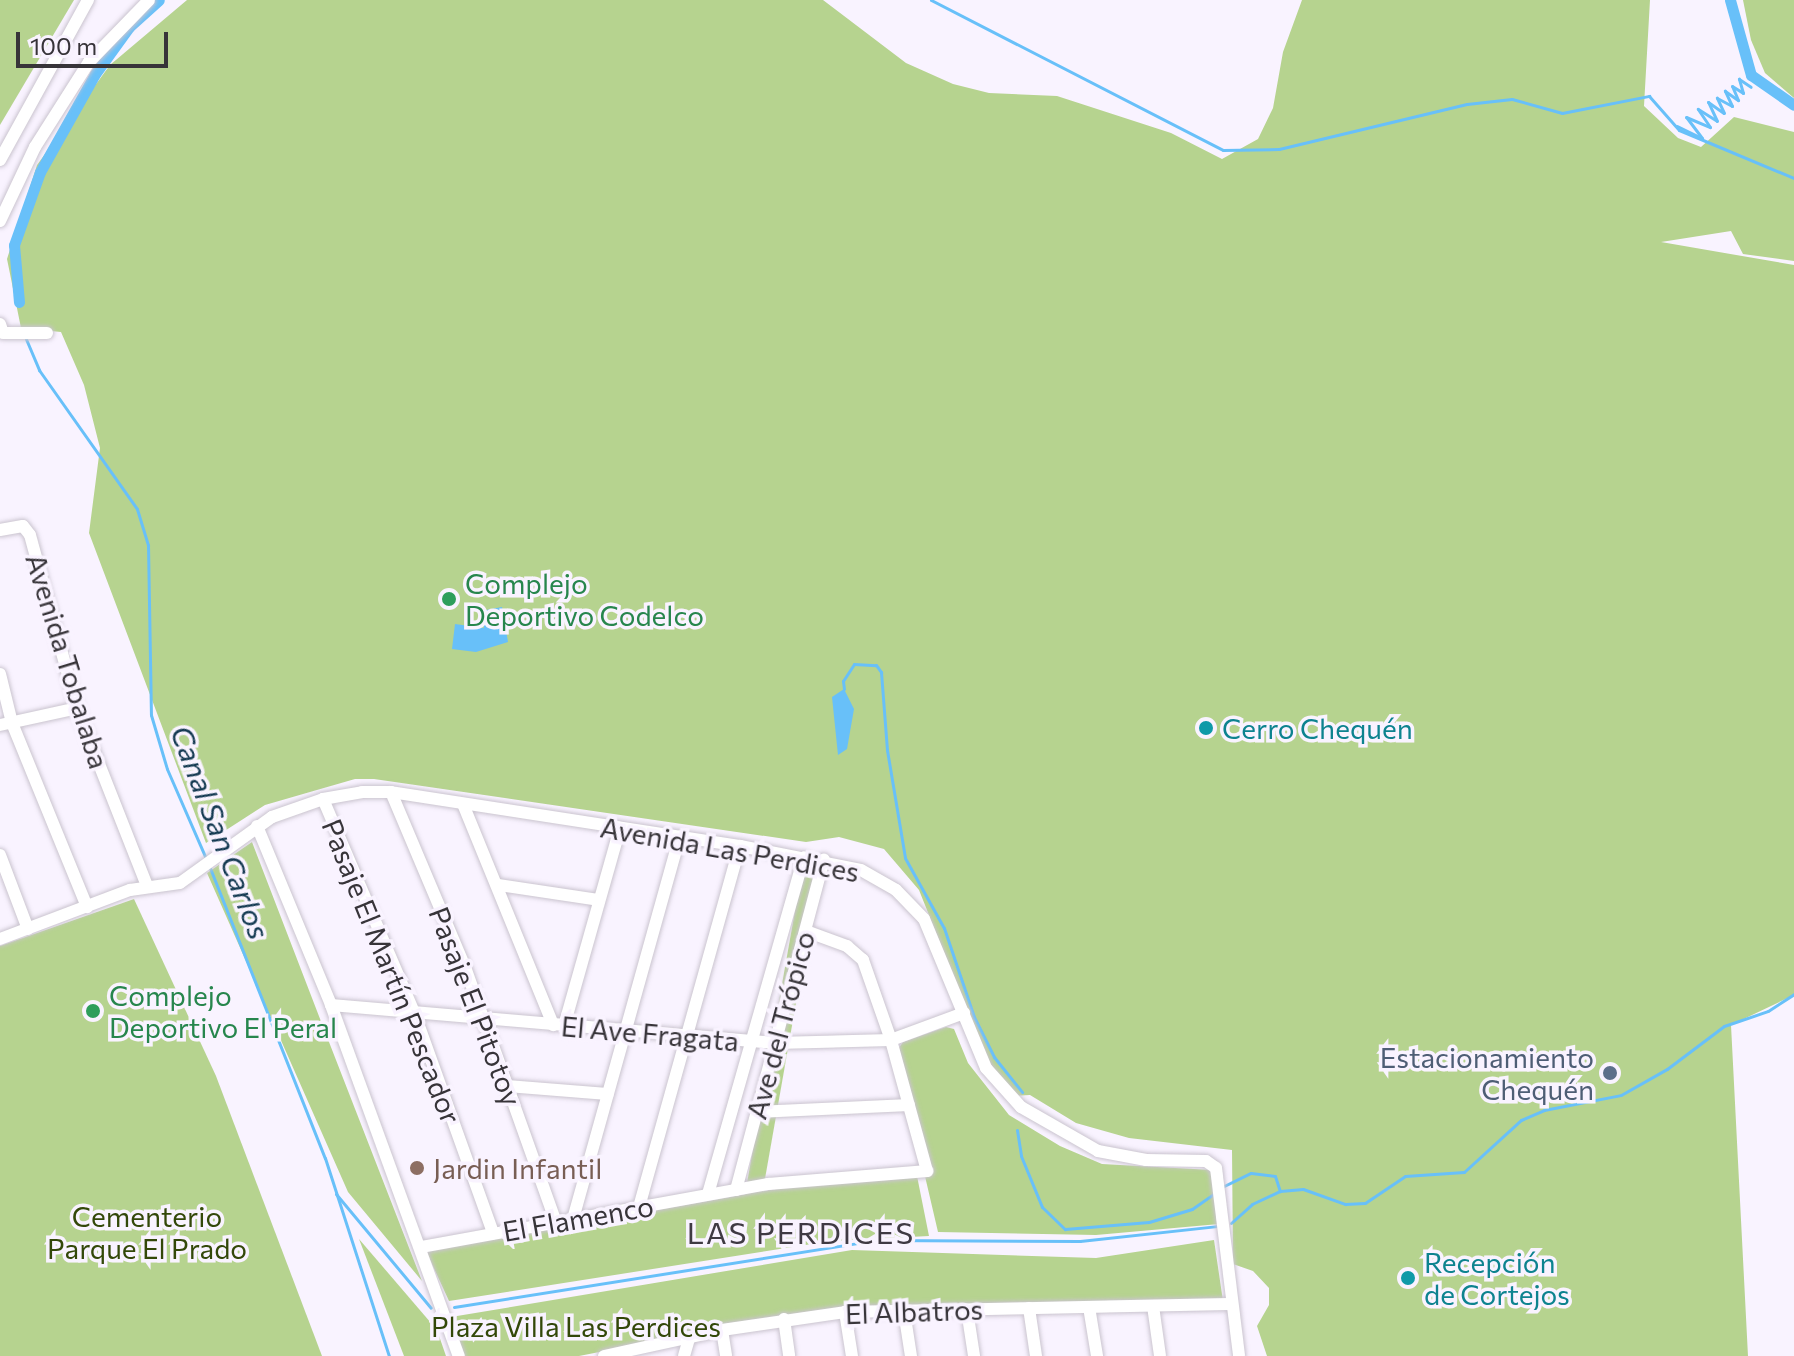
<!DOCTYPE html>
<meta charset="utf-8">
<style>
body{margin:0}
#map{position:relative;width:1794px;height:1356px;overflow:hidden;background:#f9f3ff;font-family:Commissioner,sans-serif}
div>[style]{position:absolute}
.green>*{inset:0;background:#b6d38f;transform-origin:0 0}
.water>*{inset:0;background:#68c0f9}
.stream>*{height:3px;margin:-1.5px;padding:0 1.5px;transform-origin:1.5px;border-radius:1.5px;background:#68c0f9}
.canal>*{height:11px;margin:-5.5px;padding:0 5.5px;transform-origin:5.5px;border-radius:5.5px;background:#68c0f9}
.roads{filter:drop-shadow(0 0 2px #cac4cf) drop-shadow(0 0 2px #cac4cf)}
.minor>*{height:12px;margin:-6px;padding:0 6px;transform-origin:6px;border-radius:6px;background:#fff}
.dots>*{width:22px;height:22px;translate:-50% -50%;box-sizing:border-box;border:4px solid #f9f3ff;border-radius:50%}
span{translate:-50% -50%;white-space:nowrap;text-align:center;line-height:1.15;-webkit-text-stroke:7px #f9f3ff;paint-order:stroke}
.leisure-label{font-size:28px;color:#27864d}
.left{translate:0 -50%;text-align:left}
.street-label{font-size:28px;color:#373439}
.culture-label{font-size:28px;color:#0d838f}
.service-label{font-size:28px;color:#4e5e75}
.right{translate:-100% -50%;text-align:right}
.education-label{font-size:28px;color:#785e54}
.park-label{font-size:28px;color:#334809}
.water-label{font-size:30px;color:#133951;font-style:italic}
.neighbourhood-label{font-size:30px;color:#3f3a43;letter-spacing:2px}
.scale{position:absolute;left:16px;top:32px;width:152px;height:36px;box-sizing:border-box;border:4px solid #373439;border-top:0;padding-left:10px;font-size:24px;line-height:28px;white-space:nowrap;color:#373439;-webkit-text-stroke:6px #f9f3ff;paint-order:stroke}
</style>
<div id="map">
<div class="green">
<div style="clip-path:polygon(0 0,74px 0,0 125px)"></div>
<div style="clip-path:polygon(187px 0,823px 0,906px 63px,953px 84px,989px 93px,1057px 96px,1171px 133px,1222px 159px,1258px 139px,1273px 108px,1283px 52px,1302px 0,1650px 0,1644px 106px,1678px 138px,1701px 147px,1734px 117px,1794px 132px,1794px 261px,1743px 254px,1731px 231px,1661px 242px,1794px 265px,1794px 995px,1731px 1025px,1748px 1356px,1267px 1356px,1257px 1326px,1269px 1305px,1269px 1288px,1253px 1271px,1233px 1264px,1232px 1150px,1129px 1138px,1076px 1123px,1030px 1095px,1012px 1096px,988px 1063px,919px 890px,884px 849px,839px 837px,806px 842px,374px 779px,355px 779px,265px 805px,206px 843px,89px 533px,100px 448px,84px 385px,61px 332px,21px 328px,7px 259px,37px 165px,110px 65px)"></div>
<div style="clip-path:polygon(1743px 0,1794px 0,1794px 98px,1765px 73px,1751px 40px)"></div>
<div style="clip-path:polygon(252px 842px,322px 1024px,422px 1281px,348px 1192px,207px 873px)"></div>
<div style="left:802px;top:871px;width:17px;height:333px;rotate:10deg"></div>
<div style="clip-path:polygon(134px 899px,216px 1076px,322px 1356px,0 1356px,0 946px)"></div>
<div style="clip-path:polygon(946px 1027px,954px 1029px,968px 1063px,1009px 1115px,1060px 1146px,1102px 1164px,1212px 1170px,1219px 1224px,1096px 1235px,938px 1232px,896px 1052px,903px 1042px)"></div>
<div style="clip-path:polygon(917px 1176px,929px 1236px,831px 1241px,449px 1301px,426px 1251px,787px 1187px)"></div>
<div style="clip-path:polygon(359px 1239px,437px 1330px,446px 1356px,404px 1356px)"></div>
<div style="clip-path:polygon(1214px 1240px,1223px 1301px,799px 1313px,579px 1356px,463px 1356px,451px 1317px,852px 1250px,1096px 1258px)"></div>
</div>
<div class="water">
<div style="clip-path:polygon(502px 607px,508px 642px,476px 652px,452px 649px,455px 624px,484px 628px,481px 611px)"></div>
<div style="clip-path:polygon(844px 689px,854px 709px,847px 749px,838px 755px,832px 697px)"></div>
</div>
<div class="stream">
<div style="left:931px;top:0;width:328px;rotate:27.2deg"></div>
<div style="left:1223px;top:150px;width:56px;rotate:-1deg"></div>
<div style="left:1279px;top:149px;width:193px;rotate:-13.5deg"></div>
<div style="left:1467px;top:104px;width:45px;rotate:-6.3deg"></div>
<div style="left:1512px;top:99px;width:52px;rotate:15.6deg"></div>
<div style="left:1562px;top:113px;width:89px;rotate:-11.1deg"></div>
<div style="left:1649px;top:96px;width:45px;rotate:48.6deg"></div>
<div style="left:1679px;top:130px;width:125px;rotate:22.7deg"></div>
<div style="left:1677px;top:126px;width:28px;rotate:26deg"></div>
<div style="left:1702px;top:138px;width:26px;rotate:-127deg"></div>
<div style="left:1686px;top:117px;width:26px;rotate:23deg"></div>
<div style="left:1710px;top:127px;width:22px;rotate:-124deg"></div>
<div style="left:1698px;top:109px;width:22px;rotate:32deg"></div>
<div style="left:1717px;top:121px;width:21px;rotate:-115deg"></div>
<div style="left:1708px;top:102px;width:19px;rotate:35deg"></div>
<div style="left:1724px;top:113px;width:17px;rotate:-115deg"></div>
<div style="left:1717px;top:98px;width:17px;rotate:28deg"></div>
<div style="left:1732px;top:106px;width:17px;rotate:-115deg"></div>
<div style="left:1725px;top:91px;width:16px;rotate:35deg"></div>
<div style="left:1738px;top:100px;width:15px;rotate:-113deg"></div>
<div style="left:1732px;top:86px;width:13px;rotate:32deg"></div>
<div style="left:1743px;top:93px;width:15px;rotate:-106deg"></div>
<div style="left:1739px;top:79px;width:14px;rotate:34deg"></div>
<div style="left:26px;top:339px;width:34px;rotate:67deg"></div>
<div style="left:39px;top:370px;width:170px;rotate:54.8deg"></div>
<div style="left:137px;top:509px;width:38px;rotate:73deg"></div>
<div style="left:148px;top:545px;width:170px;rotate:89deg"></div>
<div style="left:151px;top:715px;width:56px;rotate:73.5deg"></div>
<div style="left:167px;top:769px;width:100px;rotate:66.5deg"></div>
<div style="left:844px;top:689px;width:8px;rotate:-97deg"></div>
<div style="left:843px;top:681px;width:20px;rotate:-57deg"></div>
<div style="left:854px;top:664px;width:22px;rotate:3deg"></div>
<div style="left:876px;top:665px;width:9px;rotate:54deg"></div>
<div style="left:881px;top:672px;width:78px;rotate:85.6deg"></div>
<div style="left:887px;top:750px;width:109px;rotate:80.5deg"></div>
<div style="left:905px;top:858px;width:80px;rotate:60.9deg"></div>
<div style="left:944px;top:928px;width:94px;rotate:71.4deg"></div>
<div style="left:974px;top:1017px;width:45px;rotate:63.4deg"></div>
<div style="left:994px;top:1057px;width:45px;rotate:51.3deg"></div>
<div style="left:210px;top:868px;width:312px;rotate:68.4deg"></div>
<div style="left:325px;top:1158px;width:208px;rotate:72.1deg"></div>
<div style="left:1017px;top:1130px;width:26px;rotate:81deg"></div>
<div style="left:1021px;top:1156px;width:55px;rotate:67.6deg"></div>
<div style="left:1042px;top:1207px;width:32px;rotate:44deg"></div>
<div style="left:1065px;top:1229px;width:84px;rotate:-4.8deg"></div>
<div style="left:1149px;top:1222px;width:45px;rotate:-16.8deg"></div>
<div style="left:1192px;top:1209px;width:29px;rotate:-35deg"></div>
<div style="left:1222px;top:1187px;width:32px;rotate:-26deg"></div>
<div style="left:1251px;top:1173px;width:24px;rotate:7deg"></div>
<div style="left:1275px;top:1176px;width:16px;rotate:72deg"></div>
<div style="left:336px;top:1194px;width:148px;rotate:50.2deg"></div>
<div style="left:1231px;top:1223px;width:28px;rotate:-42deg"></div>
<div style="left:1252px;top:1204px;width:31px;rotate:-25deg"></div>
<div style="left:1280px;top:1191px;width:23px;rotate:-5deg"></div>
<div style="left:1303px;top:1189px;width:45px;rotate:19.7deg"></div>
<div style="left:1345px;top:1204px;width:20px;rotate:-3deg"></div>
<div style="left:1365px;top:1203px;width:48px;rotate:-34deg"></div>
<div style="left:1405px;top:1176px;width:59px;rotate:-3.9deg"></div>
<div style="left:1464px;top:1172px;width:77px;rotate:-42.4deg"></div>
<div style="left:1521px;top:1120px;width:25px;rotate:-23deg"></div>
<div style="left:1544px;top:1110px;width:78px;rotate:-11deg"></div>
<div style="left:1621px;top:1095px;width:53px;rotate:-29.5deg"></div>
<div style="left:1667px;top:1069px;width:71px;rotate:-37deg"></div>
<div style="left:1724px;top:1026px;width:46px;rotate:-18.8deg"></div>
<div style="left:1768px;top:1011px;width:31px;rotate:-33deg"></div>
<div style="left:454px;top:1307px;width:429px;rotate:-9deg"></div>
<div style="left:878px;top:1240px;width:202px;rotate:0.3deg"></div>
<div style="left:1080px;top:1241px;width:140px;rotate:-6.2deg"></div>
</div>
<div class="canal">
<div style="left:1730px;top:0;width:78px;rotate:74.4deg"></div>
<div style="left:1751px;top:75px;width:52px;rotate:34.9deg"></div>
<div style="left:19px;top:302px;width:57px;rotate:-95deg"></div>
<div style="left:14px;top:245px;width:77px;rotate:-70.4deg"></div>
<div style="left:40px;top:172px;width:112px;rotate:-60.7deg"></div>
<div style="left:95px;top:74px;width:58px;rotate:-54.1deg"></div>
<div style="left:129px;top:27px;width:40px;rotate:-42deg"></div>
</div>
<div class="roads">
<div class="minor">
<div style="left:0;top:160px;width:183px;rotate:-61.2deg"></div>
<div style="left:0;top:221px;width:82px;rotate:-64.7deg"></div>
<div style="left:35px;top:147px;width:101px;rotate:-57.6deg"></div>
<div style="left:89px;top:62px;width:86px;rotate:-45.9deg"></div>
<div style="left:0;top:324px;width:9px;rotate:72deg"></div>
<div style="left:3px;top:333px;width:44px"></div>
<div style="left:0;top:530px;width:23px;rotate:-10deg"></div>
<div style="left:23px;top:526px;width:11px;rotate:52deg"></div>
<div style="left:30px;top:535px;width:179px;rotate:74.8deg"></div>
<div style="left:77px;top:708px;width:191px;rotate:68.5deg"></div>
<div style="left:0;top:674px;width:50px;rotate:76.2deg"></div>
<div style="left:12px;top:723px;width:199px;rotate:67.8deg"></div>
<div style="left:0;top:725px;width:79px;rotate:-12.4deg"></div>
<div style="left:391px;top:792px;width:190px;rotate:67.1deg"></div>
<div style="left:465px;top:967px;width:271px;rotate:70.4deg"></div>
<div style="left:323px;top:799px;width:232px;rotate:66.9deg"></div>
<div style="left:414px;top:1012px;width:235px;rotate:70.3deg"></div>
<div style="left:463px;top:804px;width:239px;rotate:67.8deg"></div>
<div style="left:257px;top:826px;width:194px;rotate:67.5deg"></div>
<div style="left:331px;top:1005px;width:374px;rotate:70deg"></div>
<div style="left:0;top:855px;width:79px;rotate:69.3deg"></div>
<div style="left:499px;top:885px;width:101px;rotate:8.5deg"></div>
<div style="left:0;top:939px;width:139px;rotate:-20.7deg"></div>
<div style="left:130px;top:890px;width:50px;rotate:-8deg"></div>
<div style="left:180px;top:883px;width:113px;rotate:-35.7deg"></div>
<div style="left:272px;top:817px;width:54px;rotate:-19.4deg"></div>
<div style="left:323px;top:799px;width:40px;rotate:-10deg"></div>
<div style="left:362px;top:792px;width:29px"></div>
<div style="left:391px;top:792px;width:353px;rotate:8.8deg"></div>
<div style="left:740px;top:846px;width:123px;rotate:11.2deg"></div>
<div style="left:861px;top:870px;width:40px;rotate:29.7deg"></div>
<div style="left:896px;top:890px;width:40px;rotate:46deg"></div>
<div style="left:924px;top:919px;width:161px;rotate:67.4deg"></div>
<div style="left:986px;top:1068px;width:52px;rotate:48.1deg"></div>
<div style="left:1021px;top:1107px;width:89px;rotate:29.7deg"></div>
<div style="left:1098px;top:1151px;width:49px;rotate:10.6deg"></div>
<div style="left:1146px;top:1160px;width:60px;rotate:1deg"></div>
<div style="left:1206px;top:1161px;width:12px;rotate:35deg"></div>
<div style="left:1216px;top:1168px;width:189px;rotate:83deg"></div>
<div style="left:331px;top:1005px;width:446px;rotate:4.9deg"></div>
<div style="left:775px;top:1043px;width:116px;rotate:-1.5deg"></div>
<div style="left:891px;top:1040px;width:78px;rotate:-20.3deg"></div>
<div style="left:564px;top:1026px;width:206px;rotate:-74.2deg"></div>
<div style="left:507px;top:1086px;width:101px;rotate:4.5deg"></div>
<div style="left:757px;top:1112px;width:152px;rotate:-2.6deg"></div>
<div style="left:736px;top:1190px;width:342px;rotate:-75.1deg"></div>
<div style="left:708px;top:1194px;width:350px;rotate:-74.1deg"></div>
<div style="left:639px;top:1207px;width:375px;rotate:-74.4deg"></div>
<div style="left:573px;top:1219px;width:397px;rotate:-74.4deg"></div>
<div style="left:421px;top:1247px;width:353px;rotate:-10.3deg"></div>
<div style="left:768px;top:1184px;width:160px;rotate:-4.7deg"></div>
<div style="left:927px;top:1171px;width:136px;rotate:-105.4deg"></div>
<div style="left:891px;top:1040px;width:85px;rotate:-109.3deg"></div>
<div style="left:863px;top:960px;width:21px;rotate:-139deg"></div>
<div style="left:847px;top:946px;width:44px;rotate:-159.9deg"></div>
<div style="left:1153px;top:1306px;width:50px;rotate:82deg"></div>
<div style="left:1089px;top:1307px;width:50px;rotate:80.7deg"></div>
<div style="left:1029px;top:1308px;width:49px;rotate:81.7deg"></div>
<div style="left:967px;top:1310px;width:47px;rotate:81.3deg"></div>
<div style="left:904px;top:1311px;width:46px;rotate:81.2deg"></div>
<div style="left:845px;top:1312px;width:45px;rotate:81deg"></div>
<div style="left:784px;top:1319px;width:37px;rotate:82deg"></div>
<div style="left:722px;top:1330px;width:26px;rotate:81deg"></div>
<div style="left:604px;top:1356px;width:121px;rotate:-12.4deg"></div>
<div style="left:722px;top:1330px;width:124px;rotate:-8.3deg"></div>
<div style="left:845px;top:1312px;width:384px;rotate:-1.2deg"></div>
<div style="left:684px;top:1356px;width:19px;rotate:-74deg"></div>
</div>
</div>
<div class="dots">
<div style="left:449px;top:599px;background:#2e9e5b"></div>
<div style="left:1206px;top:728px;background:#0f9aa8"></div>
<div style="left:93px;top:1011px;background:#2e9e5b"></div>
<div style="left:1610px;top:1073px;background:#5c6f8a"></div>
<div style="left:417px;top:1168px;background:#8d6e63"></div>
<div style="left:1408px;top:1278px;background:#0f9aa8"></div>
</div>
<div class="leisure-label">
<span class="left" style="left:465px;top:599px">Complejo<br>Deportivo Codelco</span>
<span class="left" style="left:109px;top:1011px">Complejo<br>Deportivo El Peral</span>
</div>
<div class="street-label">
<span style="left:68px;top:661px;rotate:73deg">Avenida Tobalaba</span>
<span style="left:730px;top:849px;rotate:10deg">Avenida Las Perdices</span>
<span style="left:392px;top:971px;rotate:68deg">Pasaje El Martín Pescador</span>
<span style="left:476px;top:1006px;rotate:69deg">Pasaje El Pitotoy</span>
<span style="left:780px;top:1025px;rotate:-75deg">Ave del Trópico</span>
<span style="left:650px;top:1033px;rotate:5deg">El Ave Fragata</span>
<span style="left:578px;top:1218px;rotate:-10deg">El Flamenco</span>
<span style="left:914px;top:1311px;rotate:-2deg">El Albatros</span>
</div>
<div class="culture-label">
<span class="left" style="left:1222px;top:728px">Cerro Chequén</span>
<span class="left" style="left:1424px;top:1278px">Recepción<br>de Cortejos</span>
</div>
<div class="service-label">
<span class="right" style="left:1594px;top:1073px">Estacionamiento<br>Chequén</span>
</div>
<div class="education-label">
<span class="left" style="left:433px;top:1168px">Jardin Infantil</span>
</div>
<div class="park-label">
<span style="left:147px;top:1232px">Cementerio<br>Parque El Prado</span>
<span style="left:576px;top:1326px">Plaza Villa Las Perdices</span>
</div>
<div class="water-label">
<span style="left:221px;top:832px;rotate:69deg">Canal San Carlos</span>
</div>
<div class="neighbourhood-label">
<span style="left:801px;top:1232px">LAS PERDICES</span>
</div>
<div class="scale">100 m</div>
</div>
